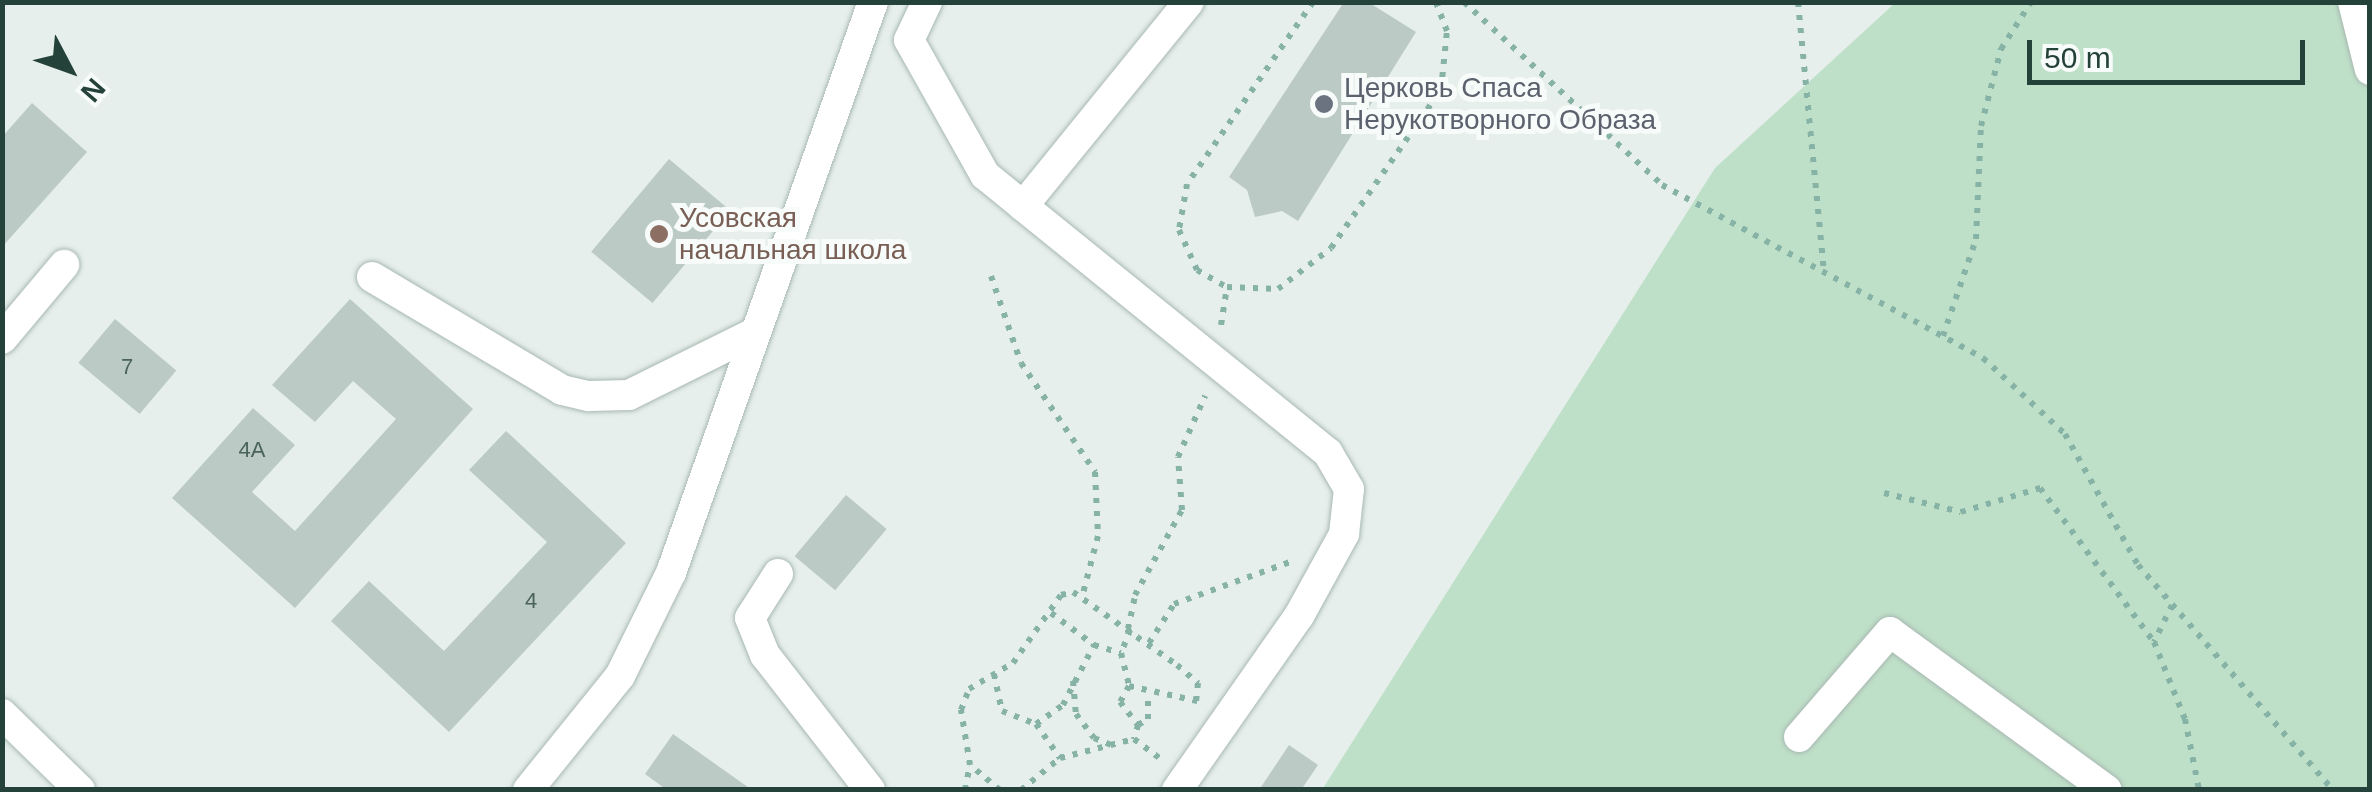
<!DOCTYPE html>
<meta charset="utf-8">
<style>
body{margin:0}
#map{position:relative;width:2372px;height:792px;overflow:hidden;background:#e6efeb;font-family:Helvetica,sans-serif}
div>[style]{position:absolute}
.green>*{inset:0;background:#bfe0c8}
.building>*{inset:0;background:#bbcac4;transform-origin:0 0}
.path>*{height:6px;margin-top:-3px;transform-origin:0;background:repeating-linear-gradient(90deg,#86b3a5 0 5px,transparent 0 13px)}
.roads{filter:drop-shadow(0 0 2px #a8b8b2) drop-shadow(0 0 2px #a8b8b2)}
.minor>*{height:30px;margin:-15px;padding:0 15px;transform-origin:15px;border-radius:15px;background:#fff}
.dots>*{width:28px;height:28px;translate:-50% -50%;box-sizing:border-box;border:5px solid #f7fbf9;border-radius:50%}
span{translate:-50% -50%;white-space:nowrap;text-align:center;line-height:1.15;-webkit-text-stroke:10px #f7fbf9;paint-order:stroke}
.number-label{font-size:22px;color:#4a645c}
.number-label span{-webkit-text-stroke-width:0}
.worship-label{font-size:28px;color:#5b616d}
.left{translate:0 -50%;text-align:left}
.education-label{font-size:28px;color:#785e54}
.frame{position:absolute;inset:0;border:5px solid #24423a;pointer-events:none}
.north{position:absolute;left:20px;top:20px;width:100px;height:100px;-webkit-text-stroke:8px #f7fbf9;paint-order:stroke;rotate:131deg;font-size:28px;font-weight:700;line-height:40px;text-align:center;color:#24423a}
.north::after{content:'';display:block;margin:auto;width:35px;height:45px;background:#24423a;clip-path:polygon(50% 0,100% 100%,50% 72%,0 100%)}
.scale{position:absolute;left:2027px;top:40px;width:278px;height:45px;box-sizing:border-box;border:5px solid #24423a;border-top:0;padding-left:12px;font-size:30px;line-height:35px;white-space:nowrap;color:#24423a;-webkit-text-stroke:8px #f7fbf9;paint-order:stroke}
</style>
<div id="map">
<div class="green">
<div style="clip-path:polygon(1895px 3px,2369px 3px,2369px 789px,1322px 790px,1715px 168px)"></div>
</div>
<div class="building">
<div style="clip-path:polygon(1344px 2px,1368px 2px,1416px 32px,1298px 221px,1282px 211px,1255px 217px,1247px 190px,1229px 177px)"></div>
<div style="clip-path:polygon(32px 103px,87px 152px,2px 247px,2px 137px)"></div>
<div style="left:669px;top:159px;width:80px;height:121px;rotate:40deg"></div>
<div style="clip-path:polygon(350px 299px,473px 409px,295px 608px,172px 498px,253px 408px,295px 445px,252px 492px,295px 531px,396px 419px,353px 381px,315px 422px,272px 385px)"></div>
<div style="left:115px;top:319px;width:80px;height:57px;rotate:40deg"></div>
<div style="clip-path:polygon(506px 431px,626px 543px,449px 732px,331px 621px,369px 581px,444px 651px,547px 542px,469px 470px)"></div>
<div style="left:846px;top:495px;width:53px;height:80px;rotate:40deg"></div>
<div style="clip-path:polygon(673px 734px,752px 790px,667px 790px,645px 774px)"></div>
<div style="clip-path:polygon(1289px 745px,1318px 765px,1301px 790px,1259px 790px)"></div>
</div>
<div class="path">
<div style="left:1313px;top:2px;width:221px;rotate:124.7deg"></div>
<div style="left:1187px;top:184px;width:47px;rotate:99.9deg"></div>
<div style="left:1179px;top:230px;width:44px;rotate:65.8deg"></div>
<div style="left:1197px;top:270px;width:34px;rotate:30deg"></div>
<div style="left:1227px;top:287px;width:51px;rotate:2.2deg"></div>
<div style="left:1278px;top:289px;width:67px;rotate:-37.7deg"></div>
<div style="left:1331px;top:248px;width:193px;rotate:-55.2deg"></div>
<div style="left:1441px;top:90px;width:59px;rotate:-84.2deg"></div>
<div style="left:1447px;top:31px;width:31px;rotate:-111deg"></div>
<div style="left:1464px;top:2px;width:270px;rotate:42.7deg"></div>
<div style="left:1662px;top:185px;width:365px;rotate:28.3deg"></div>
<div style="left:1983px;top:358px;width:112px;rotate:42.8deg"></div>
<div style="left:2065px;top:434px;width:150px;rotate:60.9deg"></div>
<div style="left:2138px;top:565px;width:298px;rotate:49.1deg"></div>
<div style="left:1798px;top:2px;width:271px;rotate:84.5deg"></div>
<div style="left:991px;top:276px;width:92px;rotate:71deg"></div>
<div style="left:1021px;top:363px;width:132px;rotate:55.8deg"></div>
<div style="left:1095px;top:472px;width:64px;rotate:87.3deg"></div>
<div style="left:1098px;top:536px;width:63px;rotate:104.7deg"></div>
<div style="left:1221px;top:325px;width:38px;rotate:-81deg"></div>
<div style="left:1943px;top:336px;width:102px;rotate:-71.2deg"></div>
<div style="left:1976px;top:239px;width:113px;rotate:-87.5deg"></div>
<div style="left:1981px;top:126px;width:80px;rotate:-75.4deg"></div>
<div style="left:2001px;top:49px;width:56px;rotate:-57.4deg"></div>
<div style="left:1884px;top:493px;width:79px;rotate:13.9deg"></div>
<div style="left:1961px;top:512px;width:83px;rotate:-16.9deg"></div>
<div style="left:2040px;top:488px;width:192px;rotate:53.5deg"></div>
<div style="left:2172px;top:605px;width:41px;rotate:115.9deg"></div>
<div style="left:2154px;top:642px;width:83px;rotate:68.1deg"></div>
<div style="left:2185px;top:719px;width:72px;rotate:78.8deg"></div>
<div style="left:1051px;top:613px;width:54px;rotate:36.7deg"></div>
<div style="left:1128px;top:629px;width:35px;rotate:-78deg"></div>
<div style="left:1135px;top:595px;width:97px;rotate:-61.1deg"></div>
<div style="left:1182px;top:510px;width:53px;rotate:-94.3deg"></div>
<div style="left:1178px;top:457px;width:67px;rotate:-66.1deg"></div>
<div style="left:1130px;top:630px;width:25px;rotate:111deg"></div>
<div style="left:1121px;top:653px;width:34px;rotate:76deg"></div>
<div style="left:1129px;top:686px;width:70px;rotate:12.4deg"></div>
<div style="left:1149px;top:643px;width:46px;rotate:-57.3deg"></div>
<div style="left:1174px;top:604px;width:123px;rotate:-19.9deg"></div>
<div style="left:994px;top:674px;width:38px;rotate:78deg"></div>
<div style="left:1002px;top:711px;width:36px;rotate:21deg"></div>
<div style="left:1036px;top:724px;width:42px;rotate:54.8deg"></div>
<div style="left:1073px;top:681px;width:33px;rotate:85deg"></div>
<div style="left:1076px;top:714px;width:30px;rotate:53deg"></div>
<div style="left:1094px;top:738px;width:24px;rotate:22deg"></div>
<div style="left:1129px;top:686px;width:18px;rotate:119deg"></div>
<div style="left:1120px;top:702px;width:29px;rotate:52deg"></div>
<div style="left:1138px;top:725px;width:12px;rotate:-31deg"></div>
<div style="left:1148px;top:719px;width:25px;rotate:-90deg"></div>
<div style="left:1036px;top:724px;width:33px;rotate:-35deg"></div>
<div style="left:1063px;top:705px;width:68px;rotate:-62.7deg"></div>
<div style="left:1094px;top:645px;width:28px;rotate:17deg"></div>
<div style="left:1138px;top:725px;width:15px;rotate:106deg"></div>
<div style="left:1134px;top:739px;width:34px;rotate:37deg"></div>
<div style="left:965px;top:790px;width:25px;rotate:-79deg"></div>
<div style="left:1000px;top:790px;width:39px;rotate:-140deg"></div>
<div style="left:970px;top:765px;width:56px;rotate:-99.3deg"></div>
<div style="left:961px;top:710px;width:22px;rotate:-69deg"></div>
<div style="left:969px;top:689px;width:51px;rotate:-30.6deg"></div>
<div style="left:1013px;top:663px;width:83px;rotate:-54.8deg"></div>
<div style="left:1061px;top:595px;width:12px;rotate:-14deg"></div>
<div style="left:1073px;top:592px;width:127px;rotate:35.1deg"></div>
<div style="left:1177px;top:665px;width:28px;rotate:41deg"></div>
<div style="left:1198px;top:683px;width:20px;rotate:96deg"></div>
<div style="left:1021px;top:790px;width:50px;rotate:-39.4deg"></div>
<div style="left:1060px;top:758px;width:76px;rotate:-14.4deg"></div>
</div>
<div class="roads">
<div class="minor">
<div style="left:927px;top:2px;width:42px;rotate:115.3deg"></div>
<div style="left:909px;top:40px;width:155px;rotate:60.6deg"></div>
<div style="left:985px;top:175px;width:49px;rotate:39.2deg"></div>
<div style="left:2353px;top:2px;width:70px;rotate:76deg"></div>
<div style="left:372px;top:277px;width:221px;rotate:30.7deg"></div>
<div style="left:562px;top:390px;width:28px;rotate:13deg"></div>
<div style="left:589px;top:396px;width:40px;rotate:-1.4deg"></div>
<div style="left:629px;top:395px;width:137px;rotate:-26.4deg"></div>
<div style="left:2px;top:339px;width:97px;rotate:-50deg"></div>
<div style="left:778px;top:574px;width:52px;rotate:122.5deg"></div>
<div style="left:750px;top:618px;width:40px;rotate:68deg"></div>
<div style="left:765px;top:655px;width:171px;rotate:52.1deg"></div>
<div style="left:2px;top:714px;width:109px;rotate:44.3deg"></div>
<div style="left:1799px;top:737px;width:139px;rotate:-49.1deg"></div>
<div style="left:1890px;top:632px;width:268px;rotate:36.1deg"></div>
<div style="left:528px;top:790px;width:146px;rotate:-51.1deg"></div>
<div style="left:620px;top:676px;width:115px;rotate:-63.7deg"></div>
<div style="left:671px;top:573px;width:606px;rotate:-70.52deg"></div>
<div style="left:1177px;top:790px;width:213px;rotate:-55deg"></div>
<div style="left:1299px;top:616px;width:94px;rotate:-61.2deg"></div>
<div style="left:1344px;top:534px;width:45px;rotate:-83.7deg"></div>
<div style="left:1349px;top:489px;width:42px;rotate:-120.3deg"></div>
<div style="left:1328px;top:453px;width:392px;rotate:-141deg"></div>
<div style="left:1023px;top:206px;width:263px;rotate:-50.9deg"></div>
</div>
</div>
<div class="dots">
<div style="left:1324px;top:104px;background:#6b7280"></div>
<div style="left:659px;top:234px;background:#8d6e63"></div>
</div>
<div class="number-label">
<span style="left:127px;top:367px">7</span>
<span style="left:252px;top:450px">4А</span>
<span style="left:531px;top:601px">4</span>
</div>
<div class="worship-label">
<span class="left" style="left:1344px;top:104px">Церковь Спаса<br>Нерукотворного Образа</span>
</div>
<div class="education-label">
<span class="left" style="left:679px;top:234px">Усовская<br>начальная школа</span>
</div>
<div class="frame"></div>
<div class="north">N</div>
<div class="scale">50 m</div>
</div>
